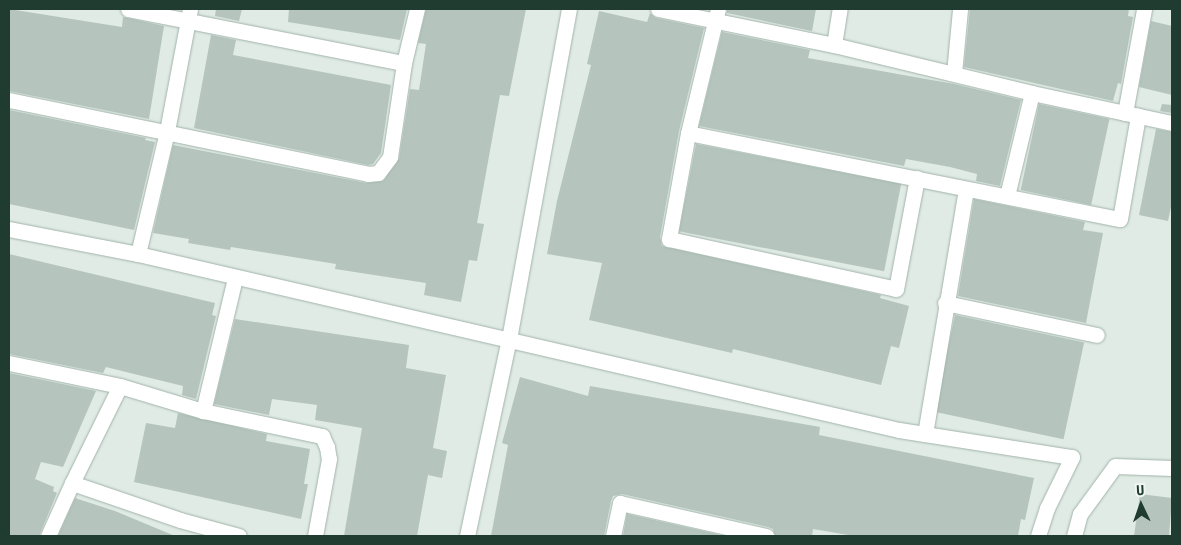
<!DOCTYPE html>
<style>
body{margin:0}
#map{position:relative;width:1181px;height:545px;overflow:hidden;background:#dfebe4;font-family:"Roboto Condensed",sans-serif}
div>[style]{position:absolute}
.building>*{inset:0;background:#b5c5bd;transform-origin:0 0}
.roads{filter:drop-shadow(0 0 1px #a2b3aa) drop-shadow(0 0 1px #a2b3aa)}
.street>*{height:15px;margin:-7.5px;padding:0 7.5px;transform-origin:7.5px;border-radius:7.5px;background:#fff}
span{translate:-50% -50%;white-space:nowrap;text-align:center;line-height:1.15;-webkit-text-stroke:4px #f0f7f2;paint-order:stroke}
.frame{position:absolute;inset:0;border:10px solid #203b30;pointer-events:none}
.north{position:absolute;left:1116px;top:480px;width:50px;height:50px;-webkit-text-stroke:4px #f0f7f2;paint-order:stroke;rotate:357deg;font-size:14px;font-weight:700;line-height:20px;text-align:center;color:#203b30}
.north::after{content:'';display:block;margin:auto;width:18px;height:22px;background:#203b30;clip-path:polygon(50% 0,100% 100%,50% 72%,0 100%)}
</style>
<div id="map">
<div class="building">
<div style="clip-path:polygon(9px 9px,122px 27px,123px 17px,164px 26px,149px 119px,9px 91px)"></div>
<div style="clip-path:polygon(216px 9px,242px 9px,239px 21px,215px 16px)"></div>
<div style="clip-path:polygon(289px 9px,407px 9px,400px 40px,288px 22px)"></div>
<div style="clip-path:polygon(426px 9px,526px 9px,509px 96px,500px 95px,477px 223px,484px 224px,477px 261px,469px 260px,461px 302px,424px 295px,426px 283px,335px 269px,336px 264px,231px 247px,230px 250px,188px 243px,189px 239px,153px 233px,173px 145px,366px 183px,383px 181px,399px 159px,410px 89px,419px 90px,426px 44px,418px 43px)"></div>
<div style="clip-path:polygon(727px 9px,816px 9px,812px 31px,727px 13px)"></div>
<div style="clip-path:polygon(970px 9px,1129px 9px,1128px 16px,1133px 17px,1121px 84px,1118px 83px,1113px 101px,964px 67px)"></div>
<div style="clip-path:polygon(599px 11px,647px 22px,650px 13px,656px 18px,704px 28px,679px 131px,660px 237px,662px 246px,881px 295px,880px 298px,909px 306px,899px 348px,891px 346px,881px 385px,733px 349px,732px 353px,589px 320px,602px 263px,547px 254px,557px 201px,591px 65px,587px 64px)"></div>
<div style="clip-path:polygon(1151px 21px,1172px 26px,1172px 95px,1139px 87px)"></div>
<div style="clip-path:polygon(722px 32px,810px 50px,808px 58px,954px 84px,1021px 100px,1000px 186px,976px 181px,977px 174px,950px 167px,906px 159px,904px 166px,699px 126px)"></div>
<div style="clip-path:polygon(211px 35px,236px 40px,233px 55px,391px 85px,381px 153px,373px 164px,368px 165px,194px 128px)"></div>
<div style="left:1039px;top:104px;width:72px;height:88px;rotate:12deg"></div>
<div style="clip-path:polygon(1162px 104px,1172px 105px,1172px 113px,1160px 111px)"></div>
<div style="clip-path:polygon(9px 110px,146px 138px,145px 140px,155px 142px,134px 230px,9px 204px)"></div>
<div style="clip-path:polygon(1156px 129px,1172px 132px,1172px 202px,1168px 221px,1139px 215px)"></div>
<div style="left:696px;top:144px;width:209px;height:89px;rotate:11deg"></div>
<div style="clip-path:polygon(974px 199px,1085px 222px,1083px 230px,1103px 233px,1086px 323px,958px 296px)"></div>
<div style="clip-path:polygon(9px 254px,215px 303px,212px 315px,216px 316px,196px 399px,182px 395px,183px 386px,134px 374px,106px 367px,103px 373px,9px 354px)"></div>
<div style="left:955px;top:315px;width:132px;height:99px;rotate:12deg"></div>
<div style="clip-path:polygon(235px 319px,409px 345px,406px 368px,446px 375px,433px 448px,447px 451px,442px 478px,428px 475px,417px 536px,344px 536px,362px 428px,315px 420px,317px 405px,272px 399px,269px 415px,214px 404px)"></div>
<div style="clip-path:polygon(9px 373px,96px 391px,63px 467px,41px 462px,35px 479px,54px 487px,53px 491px,57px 493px,39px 536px,9px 536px)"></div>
<div style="clip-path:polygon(520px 377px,588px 396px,590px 386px,820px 427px,819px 435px,1034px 478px,1025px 520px,1021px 519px,1018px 536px,854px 536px,813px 529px,812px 536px,775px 536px,773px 529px,768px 527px,622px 494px,613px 496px,611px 501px,604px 536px,491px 536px,508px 445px,502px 443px)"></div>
<div style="clip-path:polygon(178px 413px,267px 434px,266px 441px,310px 449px,304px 484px,308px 484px,301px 519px,134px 482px,146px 423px,175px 428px)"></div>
<div style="clip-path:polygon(1140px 494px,1172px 498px,1169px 536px,1134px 536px)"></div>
<div style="clip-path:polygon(75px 498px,115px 511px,175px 536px,58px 536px)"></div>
<div style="clip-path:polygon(627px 514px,725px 536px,623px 536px)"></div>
</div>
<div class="roads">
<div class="street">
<div style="left:128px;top:9px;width:281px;rotate:11.1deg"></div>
<div style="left:658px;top:9px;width:180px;rotate:11.6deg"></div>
<div style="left:834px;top:45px;width:204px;rotate:13.6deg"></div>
<div style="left:1032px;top:93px;width:143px;rotate:12.1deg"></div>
<div style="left:718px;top:9px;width:128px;rotate:103.6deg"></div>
<div style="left:688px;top:133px;width:108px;rotate:100.2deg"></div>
<div style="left:669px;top:239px;width:232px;rotate:12.4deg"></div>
<div style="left:896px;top:289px;width:113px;rotate:-79.3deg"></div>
<div style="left:834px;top:45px;width:36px;rotate:-81deg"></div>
<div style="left:954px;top:73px;width:64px;rotate:-84.6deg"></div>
<div style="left:9px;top:100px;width:367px;rotate:11.6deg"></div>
<div style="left:368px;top:174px;width:10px;rotate:-6deg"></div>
<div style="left:378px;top:173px;width:20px;rotate:-53deg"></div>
<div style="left:390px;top:157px;width:95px;rotate:-81.5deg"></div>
<div style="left:404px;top:63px;width:56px;rotate:-76.5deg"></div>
<div style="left:1125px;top:113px;width:106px;rotate:-79.6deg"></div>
<div style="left:688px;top:133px;width:440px;rotate:11.3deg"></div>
<div style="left:1120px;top:219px;width:105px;rotate:-80.1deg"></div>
<div style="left:1007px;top:196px;width:106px;rotate:-76.4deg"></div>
<div style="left:9px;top:229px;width:131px;rotate:11deg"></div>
<div style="left:138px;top:254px;width:781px;rotate:13.02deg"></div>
<div style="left:899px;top:430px;width:175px;rotate:8.9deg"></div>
<div style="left:1072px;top:457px;width:57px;rotate:116.1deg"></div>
<div style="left:1047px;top:508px;width:29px;rotate:108deg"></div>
<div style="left:138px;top:254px;width:126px;rotate:-76.7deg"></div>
<div style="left:167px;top:131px;width:124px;rotate:-79.3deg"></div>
<div style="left:235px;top:278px;width:137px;rotate:103.5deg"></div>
<div style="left:203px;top:411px;width:122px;rotate:11.9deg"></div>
<div style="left:322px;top:436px;width:12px;rotate:66deg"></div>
<div style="left:327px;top:447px;width:12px;rotate:81deg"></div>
<div style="left:329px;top:459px;width:78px;rotate:100.3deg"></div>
<div style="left:945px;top:303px;width:155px;rotate:11.9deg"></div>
<div style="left:9px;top:363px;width:113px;rotate:11.7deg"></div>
<div style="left:120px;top:386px;width:87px;rotate:16.8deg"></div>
<div style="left:925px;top:434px;width:248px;rotate:-80.5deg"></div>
<div style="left:72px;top:483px;width:108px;rotate:-63.7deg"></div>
<div style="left:48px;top:536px;width:58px;rotate:-65.6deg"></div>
<div style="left:72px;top:483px;width:114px;rotate:18.9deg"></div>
<div style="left:180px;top:520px;width:61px;rotate:15.2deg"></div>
<div style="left:467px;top:536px;width:201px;rotate:-78deg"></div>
<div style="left:509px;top:339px;width:335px;rotate:-79.7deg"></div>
<div style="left:613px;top:536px;width:34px;rotate:-78deg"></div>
<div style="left:620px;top:503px;width:150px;rotate:12.7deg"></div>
<div style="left:1074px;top:536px;width:23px;rotate:-75deg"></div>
<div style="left:1080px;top:514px;width:59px;rotate:-53.9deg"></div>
<div style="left:1115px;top:466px;width:57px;rotate:2deg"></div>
</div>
</div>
<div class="frame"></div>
<div class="north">U</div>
</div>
